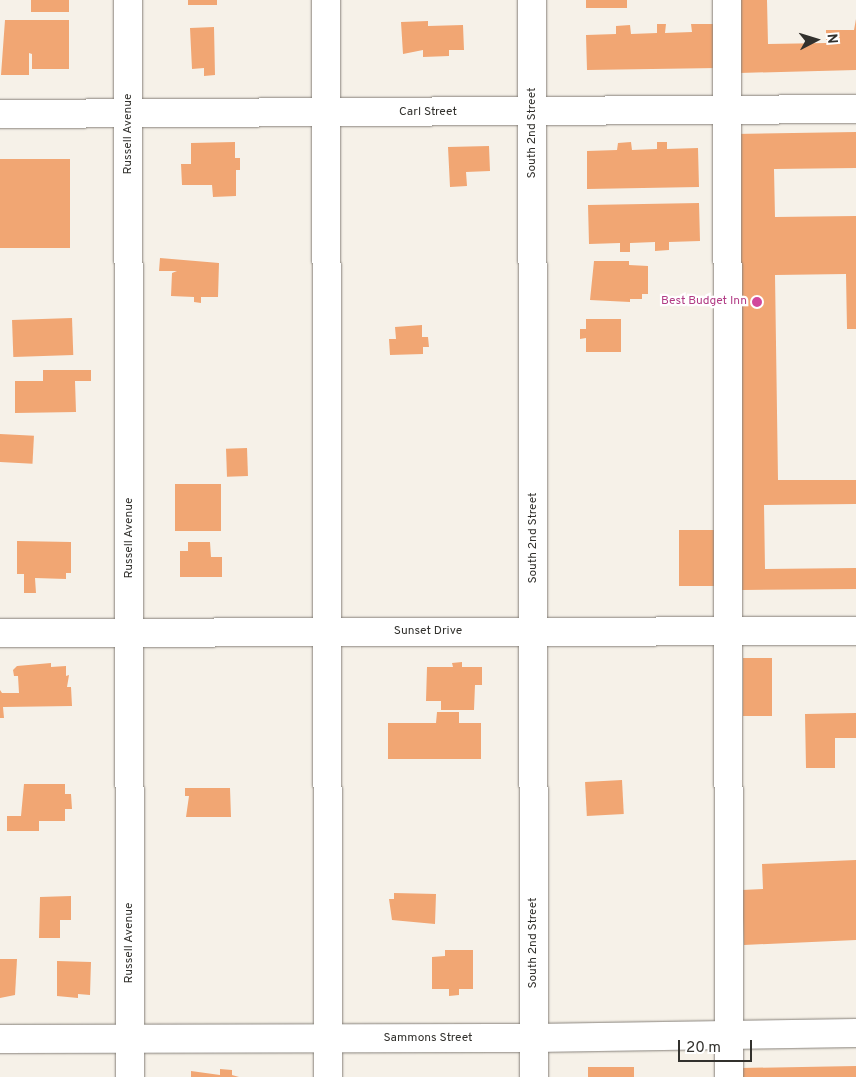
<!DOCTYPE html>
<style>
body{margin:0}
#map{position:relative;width:856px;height:1077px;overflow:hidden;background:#f6f1e8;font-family:Overpass,sans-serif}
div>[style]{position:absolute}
.building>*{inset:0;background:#f1a673;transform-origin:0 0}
.roads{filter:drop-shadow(0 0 1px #86817a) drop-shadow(0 0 1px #86817a)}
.minor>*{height:28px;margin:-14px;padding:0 14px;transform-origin:14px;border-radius:14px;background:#fff}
.dots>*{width:14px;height:14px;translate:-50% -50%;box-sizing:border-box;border:2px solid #fff;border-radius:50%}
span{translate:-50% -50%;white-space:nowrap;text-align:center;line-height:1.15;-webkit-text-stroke:4.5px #fff;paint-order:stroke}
.street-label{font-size:12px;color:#32312d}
.hotel-label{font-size:12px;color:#b23c85}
.right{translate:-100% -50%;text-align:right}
.north{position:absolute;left:791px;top:15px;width:50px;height:50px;-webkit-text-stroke:4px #fff;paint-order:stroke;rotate:85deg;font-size:14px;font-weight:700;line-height:20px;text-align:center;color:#32312d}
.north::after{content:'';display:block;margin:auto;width:18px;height:22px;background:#32312d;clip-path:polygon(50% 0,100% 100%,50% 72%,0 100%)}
.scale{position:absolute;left:678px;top:1040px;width:74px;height:22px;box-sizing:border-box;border:2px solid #32312d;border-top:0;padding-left:6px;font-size:15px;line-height:18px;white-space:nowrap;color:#32312d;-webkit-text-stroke:4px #fff;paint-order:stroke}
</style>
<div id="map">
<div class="building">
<div style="left:31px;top:0;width:38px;height:12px"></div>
<div style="left:188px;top:0;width:29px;height:5px"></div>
<div style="left:586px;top:0;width:41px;height:8px"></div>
<div style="clip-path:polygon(738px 0,767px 0,768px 44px,826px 43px,826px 30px,854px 30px,856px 19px,856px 70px,739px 73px)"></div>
<div style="clip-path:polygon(5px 20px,69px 20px,69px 69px,32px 69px,32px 54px,29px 53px,29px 75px,1px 75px)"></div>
<div style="clip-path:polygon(428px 21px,428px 26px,463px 25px,464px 50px,449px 50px,449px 56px,423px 57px,423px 50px,403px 54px,401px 22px)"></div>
<div style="clip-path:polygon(657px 24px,666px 24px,665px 33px,692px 32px,691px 24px,717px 24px,717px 68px,587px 70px,586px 35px,616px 34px,616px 26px,630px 25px,631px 34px,657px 33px)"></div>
<div style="clip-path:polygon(214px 27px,215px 75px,204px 76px,204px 68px,192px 69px,190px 28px)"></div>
<div style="clip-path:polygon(856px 132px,856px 168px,774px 169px,775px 217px,856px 216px,856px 329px,847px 329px,846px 274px,775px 275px,778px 480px,856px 480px,856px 504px,764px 505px,765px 569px,856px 568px,856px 589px,742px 590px,735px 134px)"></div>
<div style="clip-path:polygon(235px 142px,235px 158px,240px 158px,240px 170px,236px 170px,236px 196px,213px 197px,212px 185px,182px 185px,181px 164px,191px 164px,191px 143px)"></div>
<div style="clip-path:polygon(631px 142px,632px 150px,657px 149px,657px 142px,667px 142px,667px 149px,698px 148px,699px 187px,587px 189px,587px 151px,617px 150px,618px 143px)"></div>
<div style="clip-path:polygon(489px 146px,490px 171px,466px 172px,467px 186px,450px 187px,448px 147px)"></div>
<div style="left:0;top:159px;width:70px;height:89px"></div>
<div style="clip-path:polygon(699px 203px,700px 241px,669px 242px,669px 250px,655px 251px,655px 242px,630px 243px,630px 252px,620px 252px,620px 243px,589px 244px,588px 205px)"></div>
<div style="clip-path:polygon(160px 258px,219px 263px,218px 297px,201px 297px,201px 303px,194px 302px,194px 297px,171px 296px,172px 273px,177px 271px,159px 271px)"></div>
<div style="clip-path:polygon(594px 261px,629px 261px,629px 265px,648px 266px,648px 294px,642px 294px,642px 299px,630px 299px,630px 302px,590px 300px)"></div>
<div style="left:72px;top:318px;width:37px;height:60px;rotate:88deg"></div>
<div style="clip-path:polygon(586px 319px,621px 319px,621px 352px,586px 352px,586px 338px,580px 339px,580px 329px,586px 329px)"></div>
<div style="clip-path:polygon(422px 325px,422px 337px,428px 337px,429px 347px,423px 347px,423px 354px,390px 355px,389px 339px,396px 339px,395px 327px)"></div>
<div style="clip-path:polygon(43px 370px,91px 370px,91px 381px,75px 381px,76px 412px,15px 413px,15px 381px,43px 381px)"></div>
<div style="left:0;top:434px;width:34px;height:28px;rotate:3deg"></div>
<div style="left:247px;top:448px;width:28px;height:21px;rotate:88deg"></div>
<div style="left:175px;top:484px;width:46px;height:47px"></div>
<div style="left:716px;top:530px;width:56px;height:37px;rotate:90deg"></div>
<div style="clip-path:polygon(17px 541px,71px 542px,71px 573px,66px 573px,66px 579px,35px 578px,36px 593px,24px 593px,24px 574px,17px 574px)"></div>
<div style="clip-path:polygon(188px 542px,210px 542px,211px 557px,222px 557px,222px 577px,180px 577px,180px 551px,188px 551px)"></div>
<div style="left:772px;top:658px;width:58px;height:29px;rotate:90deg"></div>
<div style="clip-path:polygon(462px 662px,462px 667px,482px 667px,482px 685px,475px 685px,474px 710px,441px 710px,441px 701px,426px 701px,427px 667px,453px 667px,452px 663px)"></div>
<div style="clip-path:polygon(51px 663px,51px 667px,66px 666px,66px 676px,69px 675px,67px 687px,71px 687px,72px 706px,3px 707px,4px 718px,0 718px,0 690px,2px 693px,19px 693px,18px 676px,14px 676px,13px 670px,17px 666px)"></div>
<div style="clip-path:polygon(437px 712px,459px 712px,459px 723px,481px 723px,481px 759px,388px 759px,388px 723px,436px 723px)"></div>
<div style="clip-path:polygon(856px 713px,856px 738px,835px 738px,835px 768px,806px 768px,805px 714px)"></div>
<div style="left:622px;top:780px;width:34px;height:37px;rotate:87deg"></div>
<div style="clip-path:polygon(24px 784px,65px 784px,65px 794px,71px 794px,72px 809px,65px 809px,65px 821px,39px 821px,39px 831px,7px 831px,7px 816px,21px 816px)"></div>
<div style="clip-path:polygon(185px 788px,230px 788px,231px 817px,186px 817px,189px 796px,185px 796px)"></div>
<div style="clip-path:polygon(856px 860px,856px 940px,744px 945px,742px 890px,763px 889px,762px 864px)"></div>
<div style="clip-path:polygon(394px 893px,436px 894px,435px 924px,392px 920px,389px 899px,394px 899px)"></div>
<div style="clip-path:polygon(71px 896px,71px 920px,60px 920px,60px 938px,39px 938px,40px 897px)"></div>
<div style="clip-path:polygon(445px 950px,473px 950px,473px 989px,459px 989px,459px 995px,449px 996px,449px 989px,432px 989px,432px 957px,445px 956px)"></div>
<div style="clip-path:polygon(0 959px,17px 959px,15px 995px,0 998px)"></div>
<div style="clip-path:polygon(57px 961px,91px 962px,90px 995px,78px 994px,78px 998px,57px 996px)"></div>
<div style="clip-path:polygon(856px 1066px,856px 1077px,741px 1077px,741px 1068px)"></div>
<div style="left:634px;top:1067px;width:10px;height:46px;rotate:90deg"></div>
<div style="clip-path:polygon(220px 1069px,232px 1070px,232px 1075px,239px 1077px,191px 1077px,191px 1071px,220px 1075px)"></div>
</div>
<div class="roads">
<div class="minor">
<div style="left:128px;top:0;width:1077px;rotate:89.89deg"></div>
<div style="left:326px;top:0;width:1077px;rotate:89.89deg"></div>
<div style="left:532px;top:0;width:1077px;rotate:89.89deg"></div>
<div style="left:727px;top:0;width:1077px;rotate:89.89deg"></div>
<div style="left:0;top:114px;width:856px;rotate:-0.33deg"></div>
<div style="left:0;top:633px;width:856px;rotate:-0.13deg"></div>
<div style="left:0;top:1039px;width:534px;rotate:-0.11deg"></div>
<div style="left:534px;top:1038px;width:322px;rotate:-0.9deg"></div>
</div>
</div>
<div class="dots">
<div style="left:757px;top:302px;background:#d1479c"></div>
</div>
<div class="street-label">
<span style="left:428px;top:113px">Carl Street</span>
<span style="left:533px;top:133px;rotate:-90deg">South 2nd Street</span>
<span style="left:129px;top:134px;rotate:-90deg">Russell Avenue</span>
<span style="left:130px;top:538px;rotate:-90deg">Russell Avenue</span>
<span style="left:534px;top:538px;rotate:-90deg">South 2nd Street</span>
<span style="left:428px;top:632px">Sunset Drive</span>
<span style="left:130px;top:943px;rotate:-90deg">Russell Avenue</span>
<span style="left:534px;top:943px;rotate:-90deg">South 2nd Street</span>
<span style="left:428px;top:1039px">Sammons Street</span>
</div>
<div class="hotel-label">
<span class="right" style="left:747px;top:302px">Best Budget Inn</span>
</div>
<div class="north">N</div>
<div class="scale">20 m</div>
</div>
